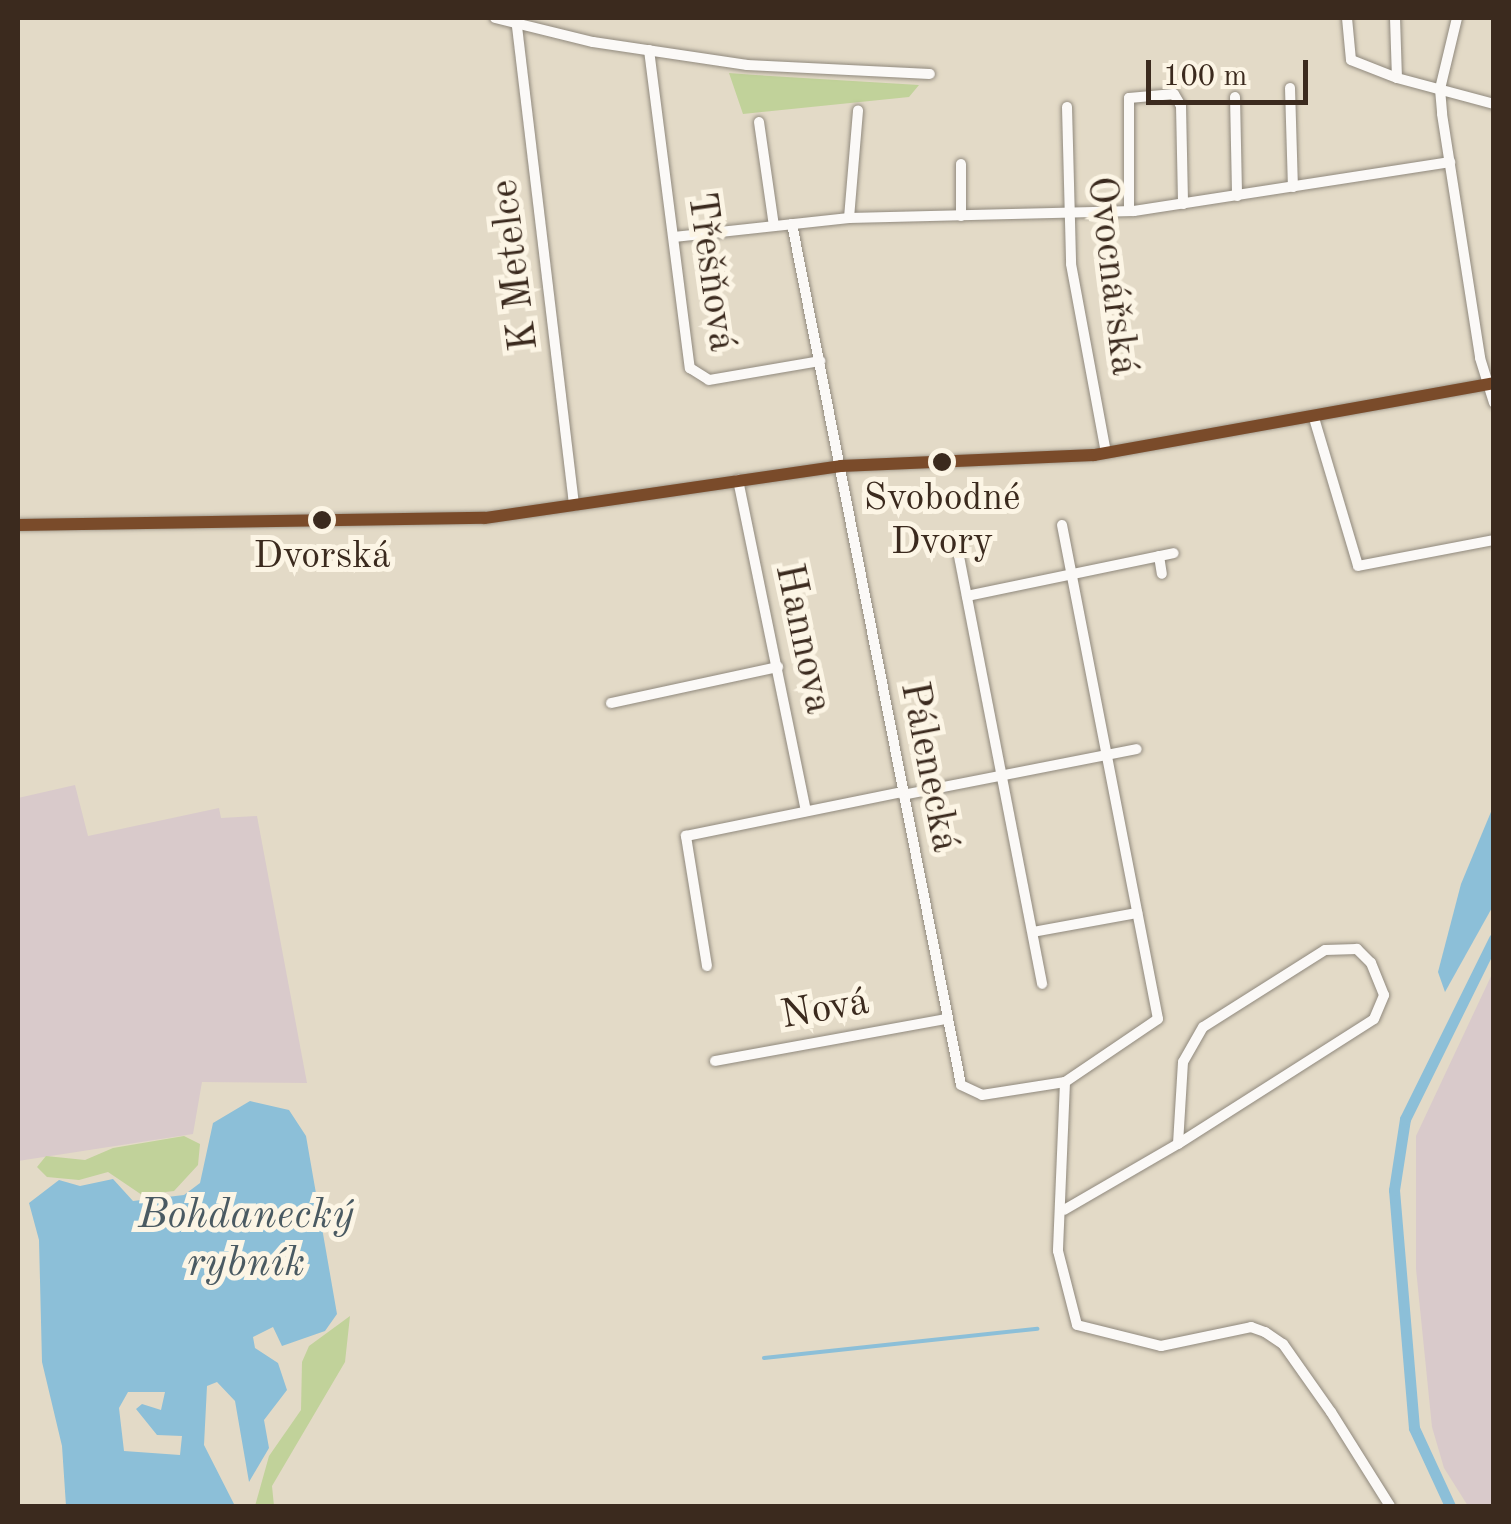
<!DOCTYPE html>
<meta charset="utf-8">
<style>
body{margin:0}
#map{position:relative;width:1511px;height:1524px;overflow:hidden;background:#e3dac7;font-family:"Old Standard TT",serif}
div>[style]{position:absolute}
.industrial>*{inset:0;background:#d9cacb}
.green>*{inset:0;background:#c1d29a}
.water>*{inset:0;background:#8cbfd8}
.stream>*{height:4px;margin:-2px;padding:0 2px;transform-origin:2px;border-radius:2px;background:#8cbfd8}
.canal>*{height:11px;margin:-5.5px;padding:0 5.5px;transform-origin:5.5px;border-radius:5.5px;background:#8cbfd8}
.roads{filter:drop-shadow(0 0 2px #90897d) drop-shadow(0 0 2px #90897d)}
.minor>*{height:10px;margin:-5px;padding:0 5px;transform-origin:5px;border-radius:5px;background:#fbf9f7}
.bus-1>*{height:12px;margin:-6px;padding:0 6px;transform-origin:6px;border-radius:6px;background:#7a4b2a}
.dots>*{width:28px;height:28px;translate:-50% -50%;box-sizing:border-box;border:5px solid #fcf5e5;border-radius:50%}
span{translate:-50% -50%;white-space:nowrap;text-align:center;line-height:1.15;-webkit-text-stroke:10px #fcf5e5;paint-order:stroke}
.bus-label{font-size:38px;color:#3b2a1e}
.street-label{font-size:40px;color:#3b2a1e}
.water-label{font-size:42px;color:#4a5a62;font-style:italic}
.frame{position:absolute;inset:0;border:20px solid #3b2a1e;pointer-events:none}
.scale{position:absolute;left:1146px;top:60px;width:162px;height:45px;box-sizing:border-box;border:5px solid #3b2a1e;border-top:0;padding-left:12px;font-size:30px;line-height:35px;white-space:nowrap;color:#3b2a1e;-webkit-text-stroke:8px #fcf5e5;paint-order:stroke}
</style>
<div id="map">
<div class="industrial">
<div style="clip-path:polygon(75px 785px,88px 836px,219px 808px,221px 818px,257px 816px,307px 1083px,202px 1082px,193px 1134px,18px 1161px,18px 798px)"></div>
<div style="clip-path:polygon(1493px 972px,1494px 1506px,1468px 1506px,1444px 1468px,1432px 1427px,1416px 1269px,1416px 1136px)"></div>
</div>
<div class="green">
<div style="clip-path:polygon(729px 73px,755px 75px,919px 85px,909px 97px,743px 114px)"></div>
<div style="clip-path:polygon(184px 1136px,200px 1144px,198px 1165px,174px 1191px,142px 1195px,108px 1172px,79px 1180px,47px 1177px,37px 1167px,46px 1156px,85px 1160px,113px 1148px)"></div>
<div style="clip-path:polygon(350px 1316px,345px 1362px,272px 1486px,274px 1506px,255px 1506px,269px 1456px,301px 1410px,302px 1362px,309px 1346px)"></div>
</div>
<div class="water">
<div style="clip-path:polygon(1493px 807px,1493px 906px,1445px 992px,1438px 972px,1461px 884px)"></div>
<div style="clip-path:polygon(evenodd,250px 1101px,289px 1110px,306px 1136px,337px 1314px,325px 1331px,282px 1346px,273px 1327px,253px 1337px,255px 1348px,278px 1363px,287px 1390px,264px 1420px,269px 1448px,249px 1482px,235px 1401px,217px 1382px,207px 1386px,204px 1445px,235px 1506px,66px 1506px,62px 1446px,42px 1362px,39px 1240px,29px 1203px,59px 1180px,80px 1186px,113px 1179px,133px 1201px,184px 1195px,200px 1183px,213px 1123px,250px 1101px,128px 1392px,165px 1392px,161px 1410px,142px 1404px,136px 1409px,157px 1435px,182px 1436px,180px 1455px,124px 1451px,119px 1408px,128px 1392px)"></div>
</div>
<div class="stream">
<div style="left:764px;top:1358px;width:275px;rotate:-6.1deg"></div>
</div>
<div class="canal">
<div style="left:1450px;top:1506px;width:86px;rotate:-114.8deg"></div>
<div style="left:1414px;top:1428px;width:239px;rotate:-94.8deg"></div>
<div style="left:1394px;top:1190px;width:72px;rotate:-81.2deg"></div>
<div style="left:1405px;top:1119px;width:201px;rotate:-63.7deg"></div>
</div>
<div class="roads">
<div class="minor">
<div style="left:495px;top:18px;width:101px;rotate:13.8deg"></div>
<div style="left:593px;top:42px;width:156px;rotate:8.5deg"></div>
<div style="left:747px;top:65px;width:183px;rotate:2.8deg"></div>
<div style="left:516px;top:18px;width:491px;rotate:83.2deg"></div>
<div style="left:1347px;top:18px;width:42px;rotate:84.6deg"></div>
<div style="left:1351px;top:60px;width:49px;rotate:21.4deg"></div>
<div style="left:1395px;top:18px;width:60px;rotate:88.1deg"></div>
<div style="left:1397px;top:78px;width:100px;rotate:15deg"></div>
<div style="left:1457px;top:18px;width:73px;rotate:103.5deg"></div>
<div style="left:1440px;top:89px;width:25px;rotate:85deg"></div>
<div style="left:1442px;top:114px;width:247px;rotate:81.1deg"></div>
<div style="left:1480px;top:358px;width:47px;rotate:72.7deg"></div>
<div style="left:649px;top:50px;width:321px;rotate:82.7deg"></div>
<div style="left:690px;top:368px;width:22px;rotate:32deg"></div>
<div style="left:709px;top:380px;width:113px;rotate:-9.7deg"></div>
<div style="left:1290px;top:88px;width:99px;rotate:88.3deg"></div>
<div style="left:1235px;top:97px;width:99px;rotate:88.8deg"></div>
<div style="left:1067px;top:107px;width:157px;rotate:88.5deg"></div>
<div style="left:1071px;top:264px;width:192px;rotate:79.5deg"></div>
<div style="left:759px;top:122px;width:105px;rotate:81.8deg"></div>
<div style="left:1129px;top:211px;width:113px;rotate:-90deg"></div>
<div style="left:1129px;top:98px;width:45px;rotate:-5.1deg"></div>
<div style="left:1174px;top:94px;width:14px;rotate:60deg"></div>
<div style="left:1181px;top:106px;width:98px;rotate:88.8deg"></div>
<div style="left:961px;top:216px;width:52px;rotate:-90deg"></div>
<div style="left:849px;top:218px;width:108px;rotate:-85.2deg"></div>
<div style="left:792px;top:224px;width:877px;rotate:78.89deg"></div>
<div style="left:961px;top:1085px;width:23px;rotate:25deg"></div>
<div style="left:982px;top:1095px;width:84px;rotate:-8.9deg"></div>
<div style="left:1065px;top:1082px;width:169px;rotate:92.4deg"></div>
<div style="left:1058px;top:1251px;width:76px;rotate:75.6deg"></div>
<div style="left:1077px;top:1325px;width:87px;rotate:14deg"></div>
<div style="left:1161px;top:1346px;width:92px;rotate:-11.9deg"></div>
<div style="left:1251px;top:1327px;width:15px;rotate:20deg"></div>
<div style="left:1265px;top:1332px;width:22px;rotate:34deg"></div>
<div style="left:1283px;top:1344px;width:83px;rotate:54.8deg"></div>
<div style="left:1331px;top:1412px;width:111px;rotate:57.9deg"></div>
<div style="left:674px;top:237px;width:176px;rotate:-6.2deg"></div>
<div style="left:849px;top:218px;width:285px;rotate:-1.4deg"></div>
<div style="left:1134px;top:211px;width:320px;rotate:-8.8deg"></div>
<div style="left:1314px;top:418px;width:154px;rotate:73.4deg"></div>
<div style="left:1358px;top:566px;width:138px;rotate:-10.8deg"></div>
<div style="left:738px;top:480px;width:338px;rotate:78.4deg"></div>
<div style="left:18px;top:525px;width:467px;rotate:-0.9deg"></div>
<div style="left:485px;top:518px;width:360px;rotate:-8.3deg"></div>
<div style="left:841px;top:466px;width:253px;rotate:-2.5deg"></div>
<div style="left:1094px;top:455px;width:406px;rotate:-10.2deg"></div>
<div style="left:1062px;top:525px;width:503px;rotate:79deg"></div>
<div style="left:1158px;top:1019px;width:112px;rotate:145.9deg"></div>
<div style="left:957px;top:546px;width:446px;rotate:79deg"></div>
<div style="left:1159px;top:556px;width:18px;rotate:81deg"></div>
<div style="left:967px;top:596px;width:211px;rotate:-11.7deg"></div>
<div style="left:611px;top:703px;width:171px;rotate:-12.2deg"></div>
<div style="left:903px;top:795px;width:238px;rotate:-11.1deg"></div>
<div style="left:1033px;top:932px;width:106px;rotate:-10.4deg"></div>
<div style="left:707px;top:966px;width:132px;rotate:-99.2deg"></div>
<div style="left:686px;top:836px;width:220px;rotate:-11.5deg"></div>
<div style="left:715px;top:1061px;width:236px;rotate:-10.3deg"></div>
<div style="left:1064px;top:1210px;width:132px;rotate:-30.1deg"></div>
<div style="left:1178px;top:1144px;width:232px;rotate:-32.5deg"></div>
<div style="left:1374px;top:1019px;width:26px;rotate:-67deg"></div>
<div style="left:1384px;top:995px;width:35px;rotate:-112deg"></div>
<div style="left:1371px;top:963px;width:20px;rotate:-135deg"></div>
<div style="left:1357px;top:949px;width:32px;rotate:178deg"></div>
<div style="left:1325px;top:950px;width:144px;rotate:147.7deg"></div>
<div style="left:1203px;top:1027px;width:40px;rotate:119.7deg"></div>
<div style="left:1183px;top:1062px;width:82px;rotate:93.5deg"></div>
</div>
</div>
<div class="bus-1">
<div style="left:18px;top:525px;width:467px;rotate:-0.9deg"></div>
<div style="left:485px;top:518px;width:360px;rotate:-8.3deg"></div>
<div style="left:841px;top:466px;width:253px;rotate:-2.5deg"></div>
<div style="left:1094px;top:455px;width:406px;rotate:-10.2deg"></div>
</div>
<div class="dots">
<div style="left:942px;top:462px;background:#3b2a1e"></div>
<div style="left:322px;top:520px;background:#3b2a1e"></div>
</div>
<div class="bus-label">
<span style="left:942px;top:522px">Svobodné<br>Dvory</span>
<span style="left:322px;top:558px">Dvorská</span>
</div>
<div class="street-label">
<span style="left:516px;top:265px;rotate:-97deg">K Metelce</span>
<span style="left:710px;top:272px;rotate:82deg">Třešňová</span>
<span style="left:1111px;top:276px;rotate:83deg">Ovocnářská</span>
<span style="left:802px;top:639px;rotate:78deg">Hannova</span>
<span style="left:928px;top:767px;rotate:79deg">Pálenecká</span>
<span style="left:825px;top:1010px;rotate:-10deg">Nová</span>
</div>
<div class="water-label">
<span style="left:246px;top:1240px">Bohdanecký<br>rybník</span>
</div>
<div class="frame"></div>
<div class="scale">100 m</div>
</div>
